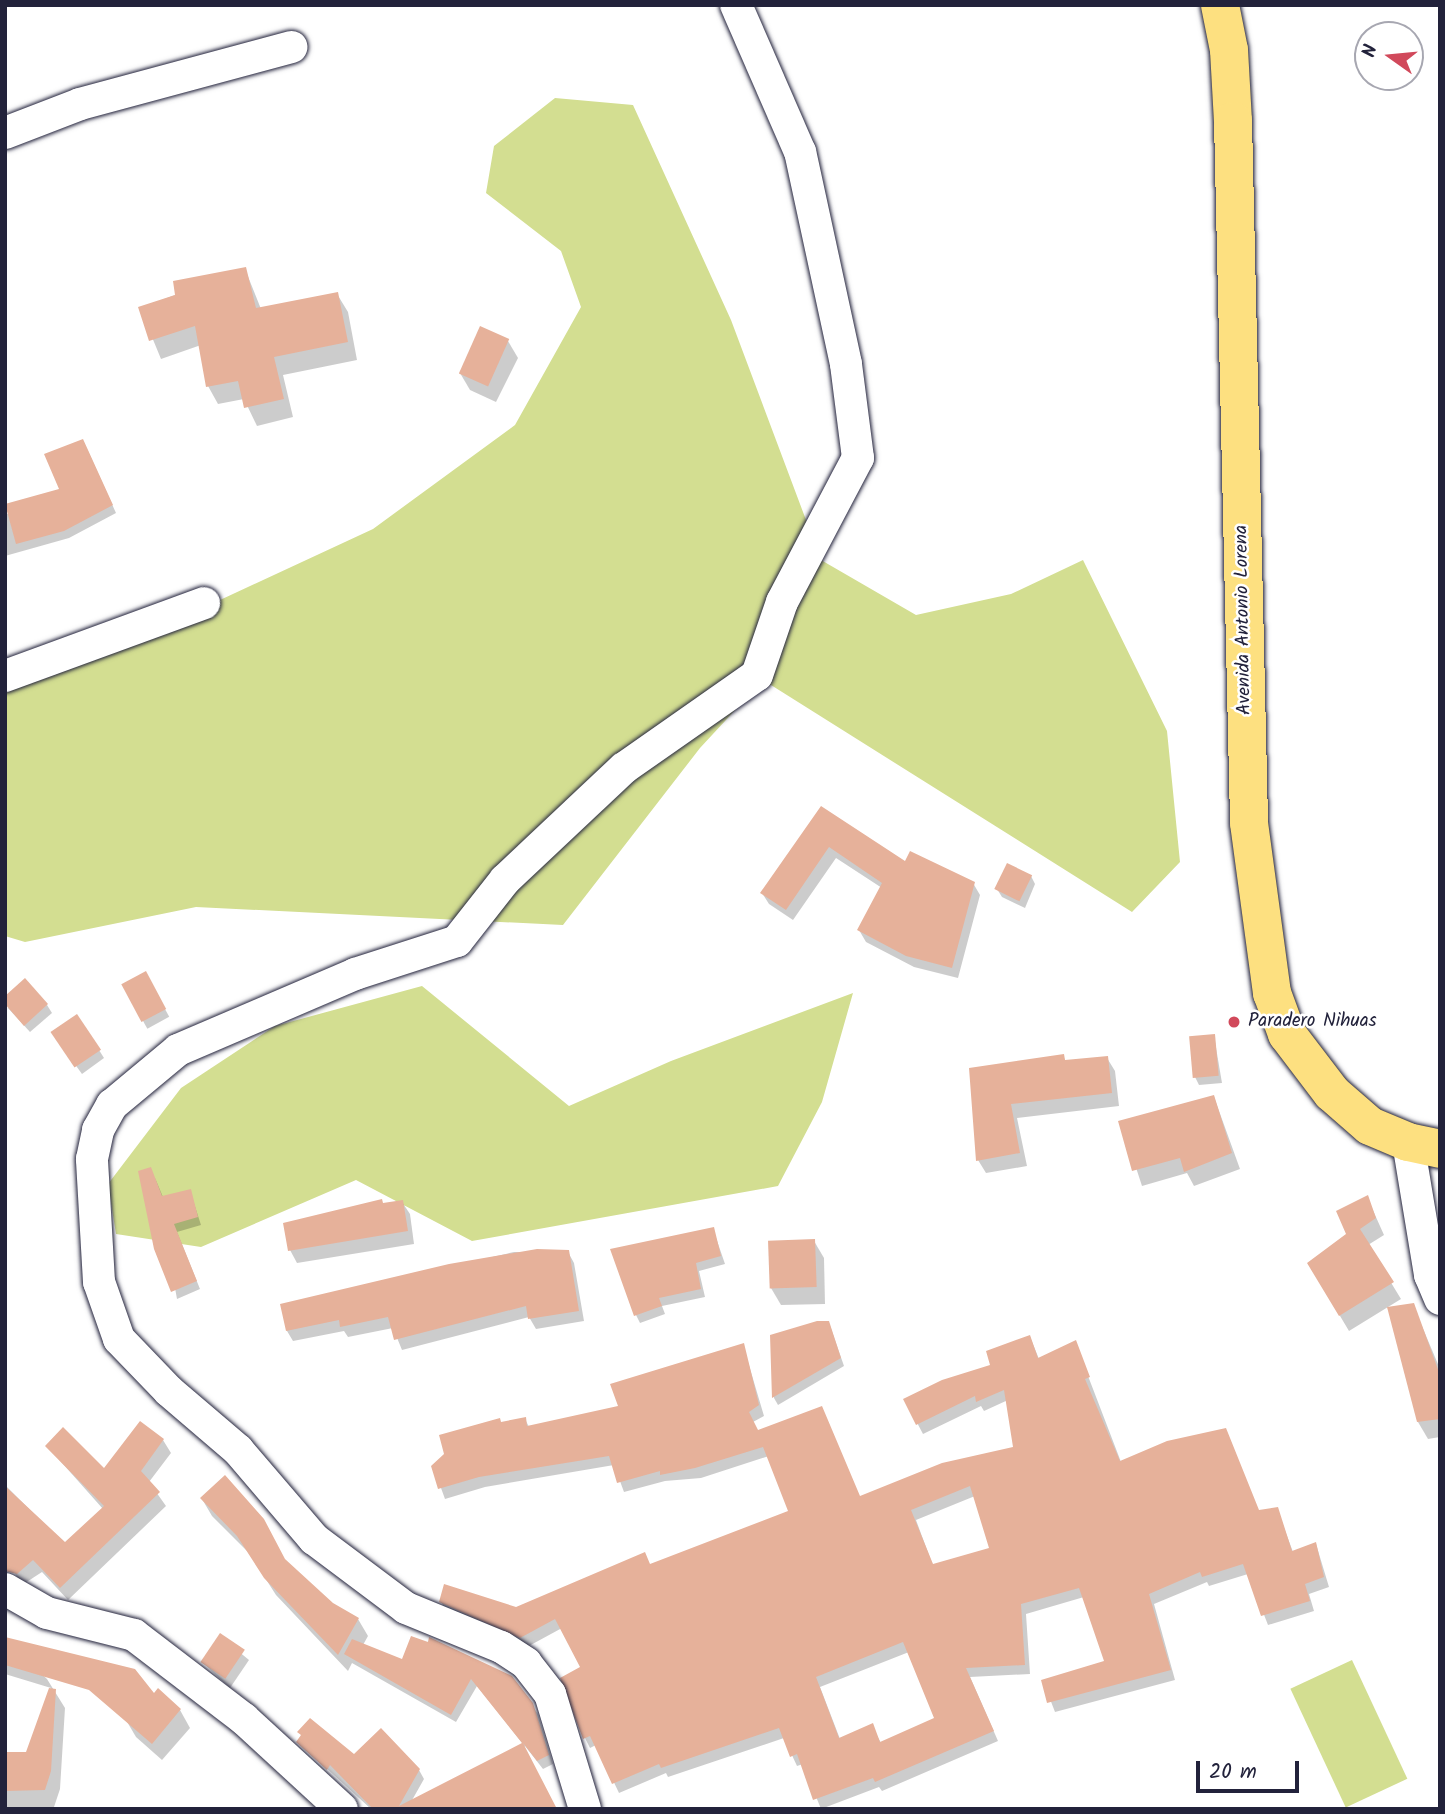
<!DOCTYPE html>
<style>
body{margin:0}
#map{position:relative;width:1445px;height:1814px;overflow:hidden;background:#fff;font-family:Kalam,sans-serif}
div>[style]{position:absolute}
.green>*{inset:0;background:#d3de91;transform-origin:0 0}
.shadow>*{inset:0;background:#0003;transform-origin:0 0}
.building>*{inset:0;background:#e6b19a;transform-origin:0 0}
.roads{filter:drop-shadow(0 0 2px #22223b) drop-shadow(0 0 2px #22223b)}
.minor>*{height:32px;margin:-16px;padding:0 16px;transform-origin:16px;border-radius:16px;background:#fff}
.trunk>*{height:38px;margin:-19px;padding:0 19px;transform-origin:19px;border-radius:19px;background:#fde080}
.dots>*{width:19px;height:19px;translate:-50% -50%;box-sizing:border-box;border:4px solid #fff;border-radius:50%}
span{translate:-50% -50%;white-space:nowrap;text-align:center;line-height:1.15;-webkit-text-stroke:5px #fff;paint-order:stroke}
.street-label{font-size:19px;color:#22223b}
.poi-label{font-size:19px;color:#22223b}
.left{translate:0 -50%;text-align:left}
.frame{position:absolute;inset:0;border:7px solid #22223b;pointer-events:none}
.north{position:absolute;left:1354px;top:21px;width:70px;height:70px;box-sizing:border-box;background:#fff;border:2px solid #a7a7b1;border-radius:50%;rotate:285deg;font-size:19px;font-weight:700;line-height:28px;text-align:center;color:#22223b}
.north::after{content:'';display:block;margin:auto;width:24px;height:32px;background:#d1495b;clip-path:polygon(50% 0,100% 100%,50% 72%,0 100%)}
.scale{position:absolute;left:1196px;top:1761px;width:103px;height:32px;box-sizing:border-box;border:4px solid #22223b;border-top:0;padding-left:9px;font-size:21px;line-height:24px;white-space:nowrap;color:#22223b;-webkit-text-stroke:5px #fff;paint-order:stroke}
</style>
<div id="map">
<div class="green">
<div style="clip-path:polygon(555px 98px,633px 105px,731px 320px,821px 560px,916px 615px,1011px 594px,1083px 560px,1167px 731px,1180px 862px,1132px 912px,763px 680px,700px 748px,563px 925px,196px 907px,25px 942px,5px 936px,5px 692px,76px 667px,373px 529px,515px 425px,581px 307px,561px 251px,486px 193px,494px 146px)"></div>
<div style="clip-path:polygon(422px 986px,569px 1106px,671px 1061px,853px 993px,822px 1102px,778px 1186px,472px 1241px,356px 1180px,201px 1247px,116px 1234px,108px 1184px,181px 1088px,275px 1026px)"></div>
<div style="left:1352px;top:1660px;width:131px;height:68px;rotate:65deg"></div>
</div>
<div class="shadow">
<div style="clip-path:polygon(245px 269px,261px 309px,337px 294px,348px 312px,357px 360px,283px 375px,293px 417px,257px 426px,244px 399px,218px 404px,208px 386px,201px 345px,161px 359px,140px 308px)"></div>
<div style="clip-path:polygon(508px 341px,518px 358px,496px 402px,470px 390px,460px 373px)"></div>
<div style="clip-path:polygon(87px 449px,116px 513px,69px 538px,5px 556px,5px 515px,61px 490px)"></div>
<div style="clip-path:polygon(822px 808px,906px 864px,973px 883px,980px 895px,958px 978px,914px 967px,866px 942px,859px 930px,882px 888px,836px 858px,793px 920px,769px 904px,762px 893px)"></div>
<div style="clip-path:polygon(1031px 876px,1035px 884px,1025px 908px,1002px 897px,997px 889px)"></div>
<div style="left:145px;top:973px;width:50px;height:25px;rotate:61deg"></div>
<div style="clip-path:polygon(47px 1005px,52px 1013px,30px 1032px,8px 1008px)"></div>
<div style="clip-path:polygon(1214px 1036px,1222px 1083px,1199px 1085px,1195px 1077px)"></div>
<div style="clip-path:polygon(58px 1041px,99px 1050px,104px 1058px,82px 1074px)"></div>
<div style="clip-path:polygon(1063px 1056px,1066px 1062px,1107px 1058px,1115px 1071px,1119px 1106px,1017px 1118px,1027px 1166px,986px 1173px,978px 1160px,971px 1070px)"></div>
<div style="clip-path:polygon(1214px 1097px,1240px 1169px,1194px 1186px,1187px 1173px,1142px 1186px,1121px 1122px)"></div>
<div style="clip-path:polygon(155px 1178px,163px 1197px,190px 1191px,201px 1225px,177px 1232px,200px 1289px,177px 1299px)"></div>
<div style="clip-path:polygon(1367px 1197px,1384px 1235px,1368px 1245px,1401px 1299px,1349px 1331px,1309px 1264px,1348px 1235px)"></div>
<div style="clip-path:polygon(402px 1202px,410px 1214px,414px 1244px,297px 1263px,290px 1250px,384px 1205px)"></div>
<div style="clip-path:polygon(713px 1229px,725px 1264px,699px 1271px,705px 1297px,662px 1306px,665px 1314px,640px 1323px,636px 1315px)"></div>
<div style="clip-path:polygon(814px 1241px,824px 1258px,825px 1304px,781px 1305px,771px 1288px)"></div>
<div style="clip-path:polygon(514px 1252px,568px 1252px,574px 1263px,584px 1321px,536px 1329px,529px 1317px,402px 1350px,393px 1328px,348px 1337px,344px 1331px,293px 1341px,287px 1331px,282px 1305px)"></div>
<div style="clip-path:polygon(1413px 1305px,1440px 1369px,1440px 1437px,1428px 1439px,1418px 1422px)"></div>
<div style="clip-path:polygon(829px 1323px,844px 1366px,778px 1405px,774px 1398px,772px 1336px)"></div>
<div style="clip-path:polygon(evenodd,1030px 1337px,1039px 1359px,1075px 1342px,1121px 1462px,1260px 1512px,1277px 1509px,1293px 1552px,1316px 1544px,1329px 1587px,1309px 1594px,1314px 1611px,1268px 1625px,1248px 1574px,1209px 1586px,1207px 1582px,1154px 1604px,1175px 1680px,1055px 1712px,1043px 1681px,1107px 1662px,1084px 1597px,1026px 1614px,1030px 1674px,970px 1677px,998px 1741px,882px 1791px,879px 1787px,821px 1809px,803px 1764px,797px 1766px,784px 1738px,668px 1777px,666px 1773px,619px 1793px,596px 1745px,590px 1748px,585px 1738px,563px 1678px,582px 1668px,562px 1628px,527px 1647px,447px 1612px,441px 1602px,517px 1609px,651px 1566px,790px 1512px,769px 1456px,701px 1478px,665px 1481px,624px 1492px,614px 1465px,485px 1487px,445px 1499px,433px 1466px,502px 1424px,525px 1419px,529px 1427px,620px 1408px,743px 1345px,764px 1416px,753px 1422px,758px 1431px,860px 1497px,1015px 1449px,1008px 1400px,984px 1411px,981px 1406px,923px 1434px,905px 1400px,992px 1366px,1030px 1337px,975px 1496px,991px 1550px,933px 1566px,916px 1520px,975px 1496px,1030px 1337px,909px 1652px,936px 1719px,881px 1743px,872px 1726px,840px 1739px,820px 1687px,909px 1652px)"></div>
<div style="clip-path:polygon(163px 1440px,171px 1453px,149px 1482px,166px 1506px,68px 1600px,42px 1572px,22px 1585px,5px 1557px,5px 1485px,65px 1545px,103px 1509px,47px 1446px,104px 1471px)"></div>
<div style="clip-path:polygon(202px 1499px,285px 1561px,332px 1604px,358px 1619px,368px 1636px,363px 1645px,403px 1661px,430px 1640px,511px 1677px,538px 1714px,553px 1764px,543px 1769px,525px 1746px,455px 1809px,371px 1809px,298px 1742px,419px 1770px,424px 1779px,411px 1802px,523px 1744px,477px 1686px,456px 1722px,352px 1663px,348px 1671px,276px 1595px,249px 1553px,212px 1516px)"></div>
<div style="clip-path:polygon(220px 1636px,249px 1660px,230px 1688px,202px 1662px)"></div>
<div style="clip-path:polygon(5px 1639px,47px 1679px,65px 1708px,60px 1789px,54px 1807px,5px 1808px,5px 1753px,27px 1753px,51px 1688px,5px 1674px)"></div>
<div style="clip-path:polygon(158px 1691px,180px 1710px,190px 1728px,162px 1760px,136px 1737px,126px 1720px)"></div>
</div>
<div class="building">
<div style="clip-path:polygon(246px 267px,256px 308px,338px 292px,348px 342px,274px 357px,284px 399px,244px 408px,238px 381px,206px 387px,195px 326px,149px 341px,138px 307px,175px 295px,173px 281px)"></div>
<div style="left:480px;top:326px;width:32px;height:52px;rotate:24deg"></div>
<div style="clip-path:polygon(83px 439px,113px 505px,64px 531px,16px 544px,5px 504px,59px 489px,44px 454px)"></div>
<div style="clip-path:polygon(821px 806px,905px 861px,910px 851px,975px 882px,952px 968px,906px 956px,857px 930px,882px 883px,829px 847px,786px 910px,760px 893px)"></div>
<div style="left:1007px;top:863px;width:28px;height:29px;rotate:26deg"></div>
<div style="left:146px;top:971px;width:43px;height:28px;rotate:62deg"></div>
<div style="clip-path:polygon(25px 978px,48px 1004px,24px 1026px,5px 1004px,5px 996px)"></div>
<div style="left:77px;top:1014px;width:43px;height:32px;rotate:56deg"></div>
<div style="left:1215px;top:1034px;width:42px;height:26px;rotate:85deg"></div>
<div style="clip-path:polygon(1064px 1054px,1065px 1060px,1108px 1056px,1112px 1093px,1011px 1104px,1020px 1153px,976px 1161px,969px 1068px)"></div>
<div style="clip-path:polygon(1214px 1095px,1232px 1153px,1184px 1172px,1180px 1158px,1132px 1171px,1118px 1121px)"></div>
<div style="clip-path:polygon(151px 1167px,162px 1196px,191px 1189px,198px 1217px,174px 1224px,197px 1281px,171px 1292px,154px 1249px,138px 1171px)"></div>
<div style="clip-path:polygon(1368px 1195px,1376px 1218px,1360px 1229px,1394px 1282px,1339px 1316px,1307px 1263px,1346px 1234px,1336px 1211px)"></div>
<div style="clip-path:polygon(382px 1199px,383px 1203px,403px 1200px,408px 1231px,288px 1251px,283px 1223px)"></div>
<div style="clip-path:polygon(714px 1227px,721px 1256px,696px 1263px,701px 1289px,659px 1298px,662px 1306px,634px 1316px,610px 1249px)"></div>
<div style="left:815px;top:1239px;width:48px;height:47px;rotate:88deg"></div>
<div style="clip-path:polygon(537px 1249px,569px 1250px,579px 1311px,528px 1319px,526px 1306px,394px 1340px,388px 1317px,340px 1327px,339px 1320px,286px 1331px,280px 1304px,449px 1264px)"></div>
<div style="clip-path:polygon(1414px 1303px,1440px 1375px,1440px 1419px,1417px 1422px,1387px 1307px)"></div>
<div style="clip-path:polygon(817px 1321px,829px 1321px,841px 1358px,772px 1398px,770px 1335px)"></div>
<div style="clip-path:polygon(evenodd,1030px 1335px,1038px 1358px,1076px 1340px,1090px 1377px,1085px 1379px,1120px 1461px,1167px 1441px,1226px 1428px,1259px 1510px,1278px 1507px,1292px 1551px,1316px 1542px,1324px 1577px,1305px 1584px,1310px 1601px,1261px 1616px,1243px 1564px,1202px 1577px,1200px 1572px,1149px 1594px,1171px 1670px,1047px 1703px,1041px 1680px,1104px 1661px,1079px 1588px,1021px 1604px,1025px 1665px,966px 1668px,994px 1731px,875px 1782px,873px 1778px,813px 1800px,797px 1754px,790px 1757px,779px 1728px,661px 1768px,659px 1764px,612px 1784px,590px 1736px,583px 1739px,560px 1678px,580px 1667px,555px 1619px,520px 1638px,439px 1602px,444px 1584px,516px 1607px,645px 1552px,650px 1564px,788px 1511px,763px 1447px,695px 1468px,660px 1475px,660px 1471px,617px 1483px,609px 1456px,479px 1477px,438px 1489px,431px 1466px,444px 1454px,439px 1435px,500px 1418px,501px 1422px,526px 1417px,527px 1426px,618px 1406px,610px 1384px,744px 1343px,759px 1405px,749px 1412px,758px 1430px,822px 1406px,860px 1496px,942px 1463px,1013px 1447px,1004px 1390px,976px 1402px,975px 1396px,916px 1425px,903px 1399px,942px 1380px,990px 1365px,986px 1351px,1030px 1335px,970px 1486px,989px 1548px,933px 1564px,911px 1510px,970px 1486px,1030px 1335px,903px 1642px,934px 1718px,880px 1742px,873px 1723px,839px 1738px,816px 1677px,903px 1642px)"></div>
<div style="clip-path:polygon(140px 1421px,164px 1439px,141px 1471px,160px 1492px,60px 1588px,33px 1560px,17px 1574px,5px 1571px,5px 1486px,65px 1542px,104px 1506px,45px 1446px,63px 1427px,104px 1468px)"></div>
<div style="clip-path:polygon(225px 1475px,264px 1519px,285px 1559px,333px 1603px,359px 1618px,338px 1655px,264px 1578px,237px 1536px,200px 1498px)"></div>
<div style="left:220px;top:1633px;width:30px;height:35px;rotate:34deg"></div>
<div style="clip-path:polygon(411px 1636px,428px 1642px,429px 1637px,512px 1676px,533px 1703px,549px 1755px,537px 1761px,523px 1743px,557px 1809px,373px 1809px,330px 1765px,327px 1770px,296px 1742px,301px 1735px,297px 1732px,310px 1718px,354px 1754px,381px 1728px,420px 1769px,399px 1806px,522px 1743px,471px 1679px,451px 1715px,344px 1654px,352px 1639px,402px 1659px)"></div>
<div style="clip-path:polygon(5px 1637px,135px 1669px,154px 1693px,158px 1688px,181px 1709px,152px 1744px,89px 1690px,5px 1665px)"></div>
<div style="clip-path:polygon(49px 1688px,56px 1689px,51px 1771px,45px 1790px,5px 1791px,5px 1752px,26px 1752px)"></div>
</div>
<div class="roads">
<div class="minor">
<div style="left:5px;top:133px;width:80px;rotate:-21.1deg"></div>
<div style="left:80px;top:104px;width:219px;rotate:-15.1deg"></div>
<div style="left:5px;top:676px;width:212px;rotate:-20.1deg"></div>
<div style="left:1408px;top:1142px;width:135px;rotate:80.6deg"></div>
<div style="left:1430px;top:1275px;width:26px;rotate:67deg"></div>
<div style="left:5px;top:1589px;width:48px;rotate:29.7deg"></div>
<div style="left:47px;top:1613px;width:90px;rotate:14.2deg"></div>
<div style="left:134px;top:1635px;width:138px;rotate:37.4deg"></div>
<div style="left:244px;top:1719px;width:133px;rotate:42.6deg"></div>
<div style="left:585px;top:1809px;width:120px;rotate:-106.9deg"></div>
<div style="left:550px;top:1694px;width:39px;rotate:-128deg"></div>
<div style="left:526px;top:1663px;width:30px;rotate:-147deg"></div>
<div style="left:501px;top:1647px;width:103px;rotate:-157.7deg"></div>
<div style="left:406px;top:1608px;width:115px;rotate:-143.1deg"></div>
<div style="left:314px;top:1539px;width:117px;rotate:-130.5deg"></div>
<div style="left:238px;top:1450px;width:91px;rotate:-139.5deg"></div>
<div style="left:169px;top:1391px;width:72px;rotate:-133.9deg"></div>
<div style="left:119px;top:1339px;width:60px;rotate:-109.3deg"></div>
<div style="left:99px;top:1282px;width:123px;rotate:-93.3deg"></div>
<div style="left:92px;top:1159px;width:30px;rotate:-78deg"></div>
<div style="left:98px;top:1130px;width:29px;rotate:-61deg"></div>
<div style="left:112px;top:1105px;width:86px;rotate:-39.8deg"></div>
<div style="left:178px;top:1050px;width:193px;rotate:-23.2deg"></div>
<div style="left:355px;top:974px;width:107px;rotate:-17.9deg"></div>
<div style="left:457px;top:941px;width:78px;rotate:-51.8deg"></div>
<div style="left:505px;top:880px;width:163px;rotate:-43.3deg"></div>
<div style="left:624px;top:768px;width:162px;rotate:-35deg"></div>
<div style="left:757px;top:675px;width:77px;rotate:-71.1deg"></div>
<div style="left:782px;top:602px;width:163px;rotate:-62.2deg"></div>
<div style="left:858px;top:458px;width:95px;rotate:-97.3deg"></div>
<div style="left:846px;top:364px;width:217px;rotate:-102.2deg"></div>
<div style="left:800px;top:152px;width:160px;rotate:-113.5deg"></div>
</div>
<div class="trunk">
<div style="left:1220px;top:5px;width:46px;rotate:78.7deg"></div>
<div style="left:1229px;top:50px;width:71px;rotate:86.8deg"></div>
<div style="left:1233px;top:121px;width:702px;rotate:88.69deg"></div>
<div style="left:1249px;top:823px;width:172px;rotate:82.3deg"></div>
<div style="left:1272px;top:993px;width:44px;rotate:69.9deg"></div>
<div style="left:1287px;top:1034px;width:74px;rotate:52.7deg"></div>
<div style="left:1332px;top:1093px;width:50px;rotate:41deg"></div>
<div style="left:1370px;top:1126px;width:41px;rotate:22.8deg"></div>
<div style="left:1408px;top:1142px;width:33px;rotate:12deg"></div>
</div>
</div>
<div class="dots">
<div style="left:1234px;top:1022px;background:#d1495b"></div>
</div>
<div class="street-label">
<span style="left:1244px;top:620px;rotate:-91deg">Avenida Antonio Lorena</span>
</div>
<div class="poi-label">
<span class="left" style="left:1248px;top:1022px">Paradero Nihuas</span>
</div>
<div class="frame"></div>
<div class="north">N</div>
<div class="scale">20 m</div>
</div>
